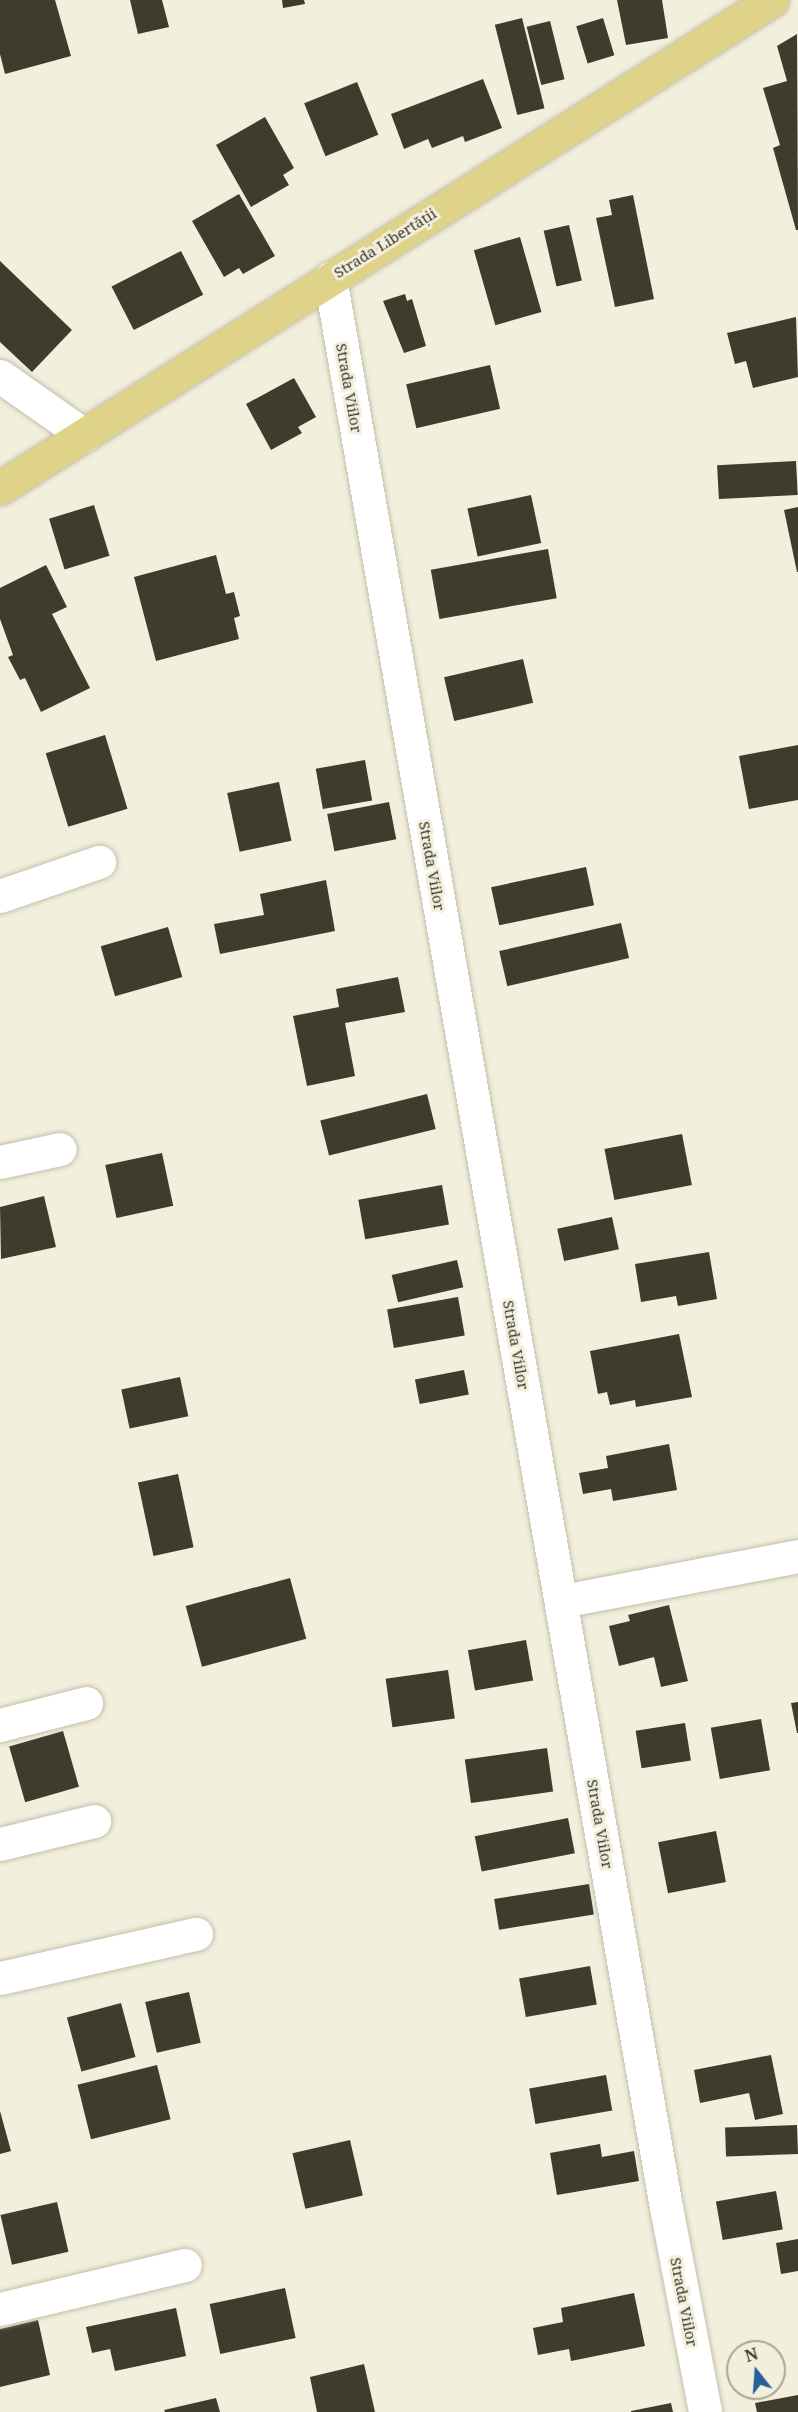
<!DOCTYPE html>
<meta charset="utf-8">
<style>
body{margin:0}
#map{position:relative;width:798px;height:2412px;overflow:hidden;background:#f2efdc;font-family:"Noto Serif",serif}
div>[style]{position:absolute}
.building>*{inset:0;background:#3f3c2d;transform-origin:0 0}
.roads{filter:drop-shadow(0 0 2px #c2bfad) drop-shadow(0 0 2px #c2bfad)}
.minor>*{height:33px;margin:-16.5px;padding:0 16.5px;transform-origin:16.5px;border-radius:16.5px;background:#fff}
.major>*{height:33px;margin:-16.5px;padding:0 16.5px;transform-origin:16.5px;border-radius:16.5px;background:#dfd289}
span{translate:-50% -50%;white-space:nowrap;text-align:center;line-height:1.15;-webkit-text-stroke:6px #f2efdc;paint-order:stroke}
.street-label{font-size:15px;color:#383730}
.north{position:absolute;left:726px;top:2340px;width:60px;height:60px;box-sizing:border-box;background:#f2efdc;border:2px solid #a8a597;border-radius:50%;rotate:343deg;font-size:16px;font-weight:700;line-height:24px;text-align:center;color:#383730}
.north::after{content:'';display:block;margin:auto;width:21px;height:27px;background:#256298;clip-path:polygon(50% 0,100% 100%,50% 72%,0 100%)}
</style>
<div id="map">
<div class="building">
<div style="clip-path:polygon(0 0,55px 0,71px 56px,5px 74px,0 54px)"></div>
<div style="clip-path:polygon(130px 0,162px 0,169px 27px,138px 34px)"></div>
<div style="clip-path:polygon(282px 0,304px 0,305px 4px,283px 8px)"></div>
<div style="clip-path:polygon(617px 0,662px 0,668px 38px,626px 45px)"></div>
<div style="left:522px;top:18px;width:93px;height:28px;rotate:76deg"></div>
<div style="left:603px;top:18px;width:39px;height:28px;rotate:73deg"></div>
<div style="left:550px;top:21px;width:60px;height:24px;rotate:76deg"></div>
<div style="clip-path:polygon(797px 34px,798px 230px,796px 230px,773px 148px,780px 145px,763px 88px,787px 81px,777px 46px)"></div>
<div style="clip-path:polygon(483px 79px,502px 128px,465px 142px,463px 136px,432px 148px,428px 139px,404px 149px,391px 114px)"></div>
<div style="left:357px;top:82px;width:57px;height:57px;rotate:68deg"></div>
<div style="clip-path:polygon(265px 117px,294px 168px,283px 175px,289px 185px,251px 207px,216px 145px)"></div>
<div style="clip-path:polygon(239px 194px,275px 256px,243px 274px,239px 268px,224px 277px,192px 221px)"></div>
<div style="clip-path:polygon(633px 195px,654px 299px,615px 307px,596px 218px,612px 215px,609px 200px)"></div>
<div style="left:569px;top:225px;width:57px;height:26px;rotate:77deg"></div>
<div style="left:520px;top:237px;width:78px;height:48px;rotate:74deg"></div>
<div style="left:181px;top:251px;width:49px;height:78px;rotate:63deg"></div>
<div style="clip-path:polygon(0 261px,72px 330px,32px 372px,0 342px)"></div>
<div style="clip-path:polygon(405px 294px,407px 301px,412px 299px,426px 346px,404px 353px,383px 301px)"></div>
<div style="clip-path:polygon(796px 317px,798px 377px,753px 388px,746px 361px,735px 364px,727px 333px)"></div>
<div style="left:490px;top:365px;width:45px;height:86px;rotate:77deg"></div>
<div style="clip-path:polygon(294px 378px,316px 417px,298px 427px,302px 433px,271px 450px,246px 404px)"></div>
<div style="left:796px;top:461px;width:34px;height:79px;rotate:87deg"></div>
<div style="left:531px;top:495px;width:49px;height:65px;rotate:78deg"></div>
<div style="left:94px;top:505px;width:53px;height:47px;rotate:73deg"></div>
<div style="clip-path:polygon(798px 507px,798px 572px,797px 572px,784px 510px)"></div>
<div style="left:548px;top:549px;width:50px;height:119px;rotate:80deg"></div>
<div style="clip-path:polygon(216px 555px,226px 594px,234px 592px,240px 616px,234px 618px,239px 639px,156px 661px,134px 577px)"></div>
<div style="clip-path:polygon(46px 565px,67px 607px,52px 614px,90px 688px,41px 712px,25px 678px,20px 680px,8px 657px,13px 655px,0 619px,0 588px)"></div>
<div style="left:523px;top:659px;width:45px;height:81px;rotate:77deg"></div>
<div style="left:105px;top:735px;width:77px;height:62px;rotate:73deg"></div>
<div style="clip-path:polygon(798px 745px,798px 800px,749px 809px,739px 756px)"></div>
<div style="left:365px;top:760px;width:41px;height:50px;rotate:80deg"></div>
<div style="left:279px;top:782px;width:60px;height:53px;rotate:78deg"></div>
<div style="left:389px;top:802px;width:38px;height:63px;rotate:79deg"></div>
<div style="left:586px;top:867px;width:39px;height:97px;rotate:78deg"></div>
<div style="clip-path:polygon(326px 880px,335px 931px,220px 954px,214px 924px,264px 915px,260px 894px)"></div>
<div style="left:621px;top:923px;width:36px;height:125px;rotate:77deg"></div>
<div style="left:168px;top:927px;width:52px;height:70px;rotate:74deg"></div>
<div style="clip-path:polygon(398px 977px,405px 1012px,345px 1023px,355px 1076px,307px 1086px,293px 1016px,339px 1007px,336px 989px)"></div>
<div style="left:427px;top:1094px;width:36px;height:110px;rotate:76deg"></div>
<div style="left:682px;top:1134px;width:52px;height:79px;rotate:79deg"></div>
<div style="left:162px;top:1153px;width:54px;height:58px;rotate:78deg"></div>
<div style="left:442px;top:1185px;width:40px;height:85px;rotate:80deg"></div>
<div style="clip-path:polygon(44px 1196px,56px 1247px,1px 1259px,0 1207px)"></div>
<div style="left:612px;top:1217px;width:33px;height:56px;rotate:78deg"></div>
<div style="clip-path:polygon(709px 1252px,717px 1299px,678px 1306px,676px 1296px,641px 1302px,635px 1264px)"></div>
<div style="left:457px;top:1260px;width:28px;height:67px;rotate:77deg"></div>
<div style="left:458px;top:1297px;width:39px;height:72px;rotate:80deg"></div>
<div style="clip-path:polygon(679px 1334px,692px 1397px,636px 1407px,635px 1400px,610px 1405px,607px 1392px,598px 1394px,590px 1351px)"></div>
<div style="left:464px;top:1370px;width:25px;height:50px;rotate:79deg"></div>
<div style="left:180px;top:1377px;width:40px;height:60px;rotate:78deg"></div>
<div style="clip-path:polygon(669px 1444px,677px 1490px,613px 1501px,611px 1489px,583px 1494px,579px 1473px,608px 1468px,606px 1456px)"></div>
<div style="left:178px;top:1474px;width:75px;height:41px;rotate:78deg"></div>
<div style="left:290px;top:1578px;width:63px;height:108px;rotate:75deg"></div>
<div style="clip-path:polygon(669px 1605px,688px 1681px,661px 1687px,654px 1657px,619px 1666px,609px 1626px,630px 1621px,628px 1615px)"></div>
<div style="left:526px;top:1640px;width:41px;height:59px;rotate:80deg"></div>
<div style="left:448px;top:1670px;width:49px;height:63px;rotate:82deg"></div>
<div style="clip-path:polygon(798px 1702px,798px 1733px,797px 1733px,791px 1703px)"></div>
<div style="left:761px;top:1719px;width:52px;height:51px;rotate:80deg"></div>
<div style="left:685px;top:1723px;width:38px;height:50px;rotate:81deg"></div>
<div style="left:63px;top:1731px;width:58px;height:56px;rotate:74deg"></div>
<div style="left:547px;top:1748px;width:44px;height:83px;rotate:82deg"></div>
<div style="left:568px;top:1818px;width:36px;height:95px;rotate:79deg"></div>
<div style="left:716px;top:1831px;width:52px;height:59px;rotate:79deg"></div>
<div style="left:589px;top:1884px;width:31px;height:96px;rotate:81deg"></div>
<div style="left:590px;top:1966px;width:39px;height:72px;rotate:80deg"></div>
<div style="left:189px;top:1992px;width:52px;height:45px;rotate:77deg"></div>
<div style="left:121px;top:2003px;width:56px;height:56px;rotate:75deg"></div>
<div style="clip-path:polygon(771px 2055px,783px 2114px,755px 2120px,749px 2093px,700px 2103px,694px 2070px)"></div>
<div style="left:157px;top:2065px;width:56px;height:82px;rotate:76deg"></div>
<div style="left:606px;top:2075px;width:36px;height:78px;rotate:80deg"></div>
<div style="clip-path:polygon(0 2111px,11px 2151px,0 2154px)"></div>
<div style="left:797px;top:2125px;width:29px;height:72px;rotate:88deg"></div>
<div style="left:350px;top:2140px;width:57px;height:59px;rotate:77deg"></div>
<div style="clip-path:polygon(600px 2144px,602px 2157px,634px 2151px,639px 2181px,557px 2195px,550px 2153px)"></div>
<div style="left:776px;top:2191px;width:39px;height:61px;rotate:80deg"></div>
<div style="left:57px;top:2202px;width:51px;height:58px;rotate:77deg"></div>
<div style="clip-path:polygon(798px 2239px,798px 2271px,781px 2274px,776px 2243px)"></div>
<div style="left:285px;top:2288px;width:51px;height:77px;rotate:78deg"></div>
<div style="clip-path:polygon(634px 2293px,645px 2346px,571px 2361px,569px 2349px,538px 2355px,533px 2328px,563px 2322px,561px 2308px)"></div>
<div style="clip-path:polygon(176px 2308px,186px 2356px,115px 2371px,110px 2349px,92px 2353px,86px 2327px)"></div>
<div style="clip-path:polygon(38px 2320px,50px 2375px,0 2387px,0 2329px)"></div>
<div style="clip-path:polygon(364px 2364px,375px 2412px,317px 2412px,310px 2377px)"></div>
<div style="clip-path:polygon(798px 2395px,798px 2412px,757px 2412px,755px 2403px)"></div>
<div style="clip-path:polygon(216px 2398px,220px 2412px,165px 2412px,164px 2410px)"></div>
<div style="clip-path:polygon(671px 2403px,673px 2412px,631px 2412px,631px 2411px)"></div>
</div>
<div class="roads">
<div class="minor">
<div style="left:330px;top:278px;width:1963px;rotate:80.12deg"></div>
<div style="left:667px;top:2212px;width:204px;rotate:79.2deg"></div>
<div style="left:0;top:376px;width:103px;rotate:35.1deg"></div>
<div style="left:0;top:896px;width:105px;rotate:-19deg"></div>
<div style="left:0;top:1162px;width:61px;rotate:-12.2deg"></div>
<div style="left:562px;top:1601px;width:240px;rotate:-10.8deg"></div>
<div style="left:0;top:1725px;width:89px;rotate:-14.3deg"></div>
<div style="left:0;top:1844px;width:97px;rotate:-13.7deg"></div>
<div style="left:0;top:1978px;width:201px;rotate:-12.7deg"></div>
<div style="left:0;top:2309px;width:190px;rotate:-13.4deg"></div>
</div>
<div class="major">
<div style="left:0;top:488px;width:913px;rotate:-32.3deg"></div>
</div>
</div>
<div class="street-label">
<span style="left:385px;top:243px;rotate:-32deg">Strada Libertății</span>
<span style="left:349px;top:388px;rotate:80deg">Strada Viilor</span>
<span style="left:432px;top:866px;rotate:80deg">Strada Viilor</span>
<span style="left:516px;top:1345px;rotate:80deg">Strada Viilor</span>
<span style="left:600px;top:1824px;rotate:80deg">Strada Viilor</span>
<span style="left:684px;top:2302px;rotate:79deg">Strada Viilor</span>
</div>
<div class="north">N</div>
</div>
